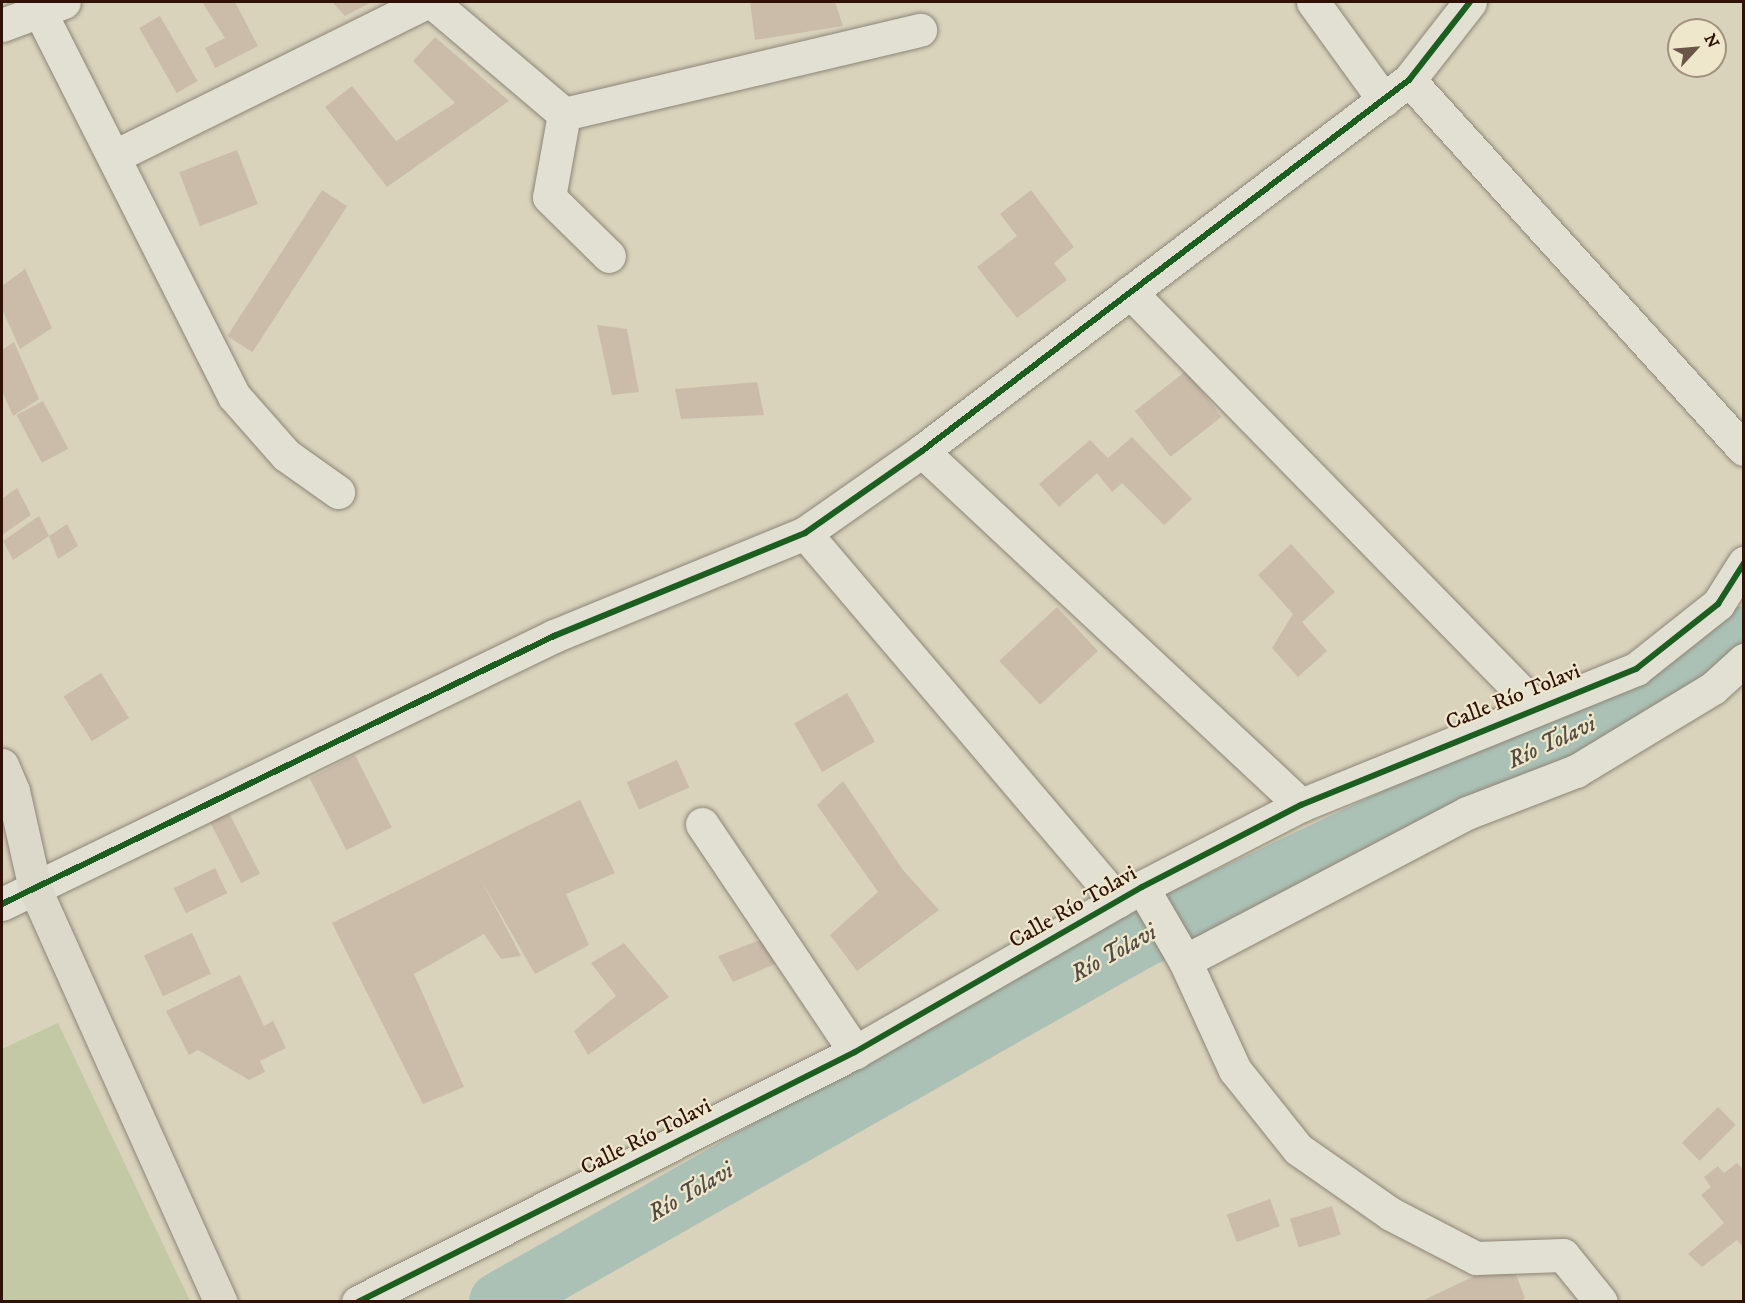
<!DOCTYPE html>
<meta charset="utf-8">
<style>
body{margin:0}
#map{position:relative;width:1745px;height:1303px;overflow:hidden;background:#d9d3bc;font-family:"IM FELL DW Pica",serif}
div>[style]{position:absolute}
.green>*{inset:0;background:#c2c9a4}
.river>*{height:60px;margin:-30px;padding:0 30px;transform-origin:30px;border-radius:30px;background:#acc1b6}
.building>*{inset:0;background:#cbbcaa;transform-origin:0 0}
.roads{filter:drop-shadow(0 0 2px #8d8577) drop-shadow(0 0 2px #8d8577)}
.minor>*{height:33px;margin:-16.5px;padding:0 16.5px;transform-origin:16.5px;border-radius:16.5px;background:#e2dfd3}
.major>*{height:33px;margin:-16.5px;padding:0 16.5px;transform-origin:16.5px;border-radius:16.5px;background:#dcd9cb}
.cycleway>*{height:6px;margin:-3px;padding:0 3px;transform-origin:3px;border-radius:3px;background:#1b5e20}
span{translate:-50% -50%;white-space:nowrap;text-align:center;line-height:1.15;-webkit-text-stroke:4.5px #eee7cc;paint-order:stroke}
.street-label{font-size:22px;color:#2f1106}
.water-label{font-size:24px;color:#544c43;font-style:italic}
.frame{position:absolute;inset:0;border:3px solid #2f1106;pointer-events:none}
.north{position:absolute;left:1667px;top:18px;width:60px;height:60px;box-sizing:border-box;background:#eee7cc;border:2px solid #a2917d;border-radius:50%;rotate:64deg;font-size:16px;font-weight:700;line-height:24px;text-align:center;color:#2f1106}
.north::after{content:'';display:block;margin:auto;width:21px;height:27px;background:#6a5546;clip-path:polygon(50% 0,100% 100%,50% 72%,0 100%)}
</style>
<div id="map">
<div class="green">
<div style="clip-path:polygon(58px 1023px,190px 1301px,2px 1301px,2px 1049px)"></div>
</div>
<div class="river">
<div style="left:499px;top:1302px;width:734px;rotate:-29.53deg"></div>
<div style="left:1138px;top:940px;width:596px;rotate:-25.32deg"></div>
<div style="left:1677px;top:685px;width:83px;rotate:-36.2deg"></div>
</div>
<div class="building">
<div style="clip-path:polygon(202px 2px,235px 2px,258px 46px,215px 68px,205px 48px,225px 38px)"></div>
<div style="clip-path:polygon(332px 2px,372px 2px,345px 16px)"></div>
<div style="clip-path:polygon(750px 2px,835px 2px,843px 26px,755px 40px)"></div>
<div style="left:160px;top:16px;width:75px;height:24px;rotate:60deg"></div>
<div style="clip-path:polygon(435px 37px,509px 101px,387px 187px,325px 107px,352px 86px,396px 141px,455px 103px,413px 61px)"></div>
<div style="left:237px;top:150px;width:58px;height:62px;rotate:69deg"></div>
<div style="left:322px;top:190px;width:30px;height:174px;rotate:33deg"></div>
<div style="clip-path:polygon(1031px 190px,1074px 247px,1054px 263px,1067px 280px,1017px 318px,977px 267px,1017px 236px,1000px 214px)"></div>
<div style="clip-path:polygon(25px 269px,52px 328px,20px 349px,2px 309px,2px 286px)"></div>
<div style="clip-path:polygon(597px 325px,627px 329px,639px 392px,612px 395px)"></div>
<div style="clip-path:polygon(14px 342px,39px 399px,13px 416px,2px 391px,2px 350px)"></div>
<div style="left:1186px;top:371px;width:58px;height:65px;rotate:52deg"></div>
<div style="clip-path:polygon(757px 382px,764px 415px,681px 419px,675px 389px)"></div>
<div style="left:43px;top:401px;width:54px;height:30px;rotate:62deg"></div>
<div style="clip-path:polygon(1132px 437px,1192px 499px,1164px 525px,1122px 483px,1112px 492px,1097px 473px,1059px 507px,1039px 484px,1090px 440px,1108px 458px)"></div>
<div style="clip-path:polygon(17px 488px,31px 515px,2px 535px,2px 499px)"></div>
<div style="clip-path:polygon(39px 516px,49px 536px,13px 560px,3px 541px)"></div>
<div style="clip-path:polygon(67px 524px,78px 546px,58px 559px,49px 536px)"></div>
<div style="clip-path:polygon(1291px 544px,1335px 592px,1302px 622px,1327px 651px,1298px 677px,1272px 648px,1293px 614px,1258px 575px)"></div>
<div style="left:1057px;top:607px;width:60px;height:79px;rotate:47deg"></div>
<div style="left:101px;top:673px;width:53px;height:44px;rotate:58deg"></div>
<div style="left:847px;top:693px;width:56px;height:61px;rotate:60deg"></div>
<div style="left:355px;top:755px;width:81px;height:51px;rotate:63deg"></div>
<div style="left:677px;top:760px;width:30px;height:55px;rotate:66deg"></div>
<div style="clip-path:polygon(843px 781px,903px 870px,939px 910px,857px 971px,830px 935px,878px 892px,817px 805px)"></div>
<div style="clip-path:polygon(580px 800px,615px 873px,566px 894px,589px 945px,535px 974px,481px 880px,521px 956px,501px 959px,484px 934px,414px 974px,464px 1087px,423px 1104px,332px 923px)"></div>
<div style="left:225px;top:805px;width:77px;height:21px;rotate:63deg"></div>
<div style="left:215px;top:868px;width:28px;height:46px;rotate:64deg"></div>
<div style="left:192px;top:933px;width:45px;height:53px;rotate:65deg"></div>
<div style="clip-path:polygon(763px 939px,775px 964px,733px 982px,718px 956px)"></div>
<div style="clip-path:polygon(624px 943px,669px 997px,588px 1055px,574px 1031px,616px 996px,591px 963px)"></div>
<div style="clip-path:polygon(240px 975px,264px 1026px,273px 1021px,286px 1048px,260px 1061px,265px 1072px,249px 1080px,198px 1050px,189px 1055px,166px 1011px)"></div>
<div style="left:1718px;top:1107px;width:25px;height:51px;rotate:45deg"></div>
<div style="clip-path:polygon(1737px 1163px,1744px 1170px,1744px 1248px,1737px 1240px,1702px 1267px,1688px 1254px,1724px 1223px,1701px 1195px,1711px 1187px,1704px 1177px,1718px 1166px,1724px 1173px)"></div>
<div style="left:1270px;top:1199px;width:29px;height:46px;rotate:70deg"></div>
<div style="left:1332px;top:1206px;width:30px;height:44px;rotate:73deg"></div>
<div style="clip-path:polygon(1510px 1259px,1525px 1298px,1519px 1302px,1420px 1302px)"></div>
</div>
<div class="roads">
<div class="minor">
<div style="left:432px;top:2px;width:173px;rotate:40.3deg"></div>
<div style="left:564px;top:114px;width:366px;rotate:-13.3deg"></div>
<div style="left:1313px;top:2px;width:121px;rotate:54.1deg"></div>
<div style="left:40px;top:12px;width:430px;rotate:63.2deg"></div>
<div style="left:234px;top:396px;width:79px;rotate:48.6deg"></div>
<div style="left:286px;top:455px;width:64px;rotate:35.4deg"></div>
<div style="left:2px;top:25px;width:66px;rotate:-20.4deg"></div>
<div style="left:1409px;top:80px;width:498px;rotate:47.8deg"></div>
<div style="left:564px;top:114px;width:84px;rotate:100.2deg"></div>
<div style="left:549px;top:197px;width:84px;rotate:44.5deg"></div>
<div style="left:115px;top:156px;width:348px;rotate:-26.3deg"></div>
<div style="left:1130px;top:292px;width:579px;rotate:45.63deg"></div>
<div style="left:922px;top:451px;width:519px;rotate:43.05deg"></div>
<div style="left:805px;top:533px;width:483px;rotate:49.6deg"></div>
<div style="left:702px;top:824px;width:275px;rotate:56.1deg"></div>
<div style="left:1142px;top:887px;width:86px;rotate:59.8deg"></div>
<div style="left:1185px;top:961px;width:120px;rotate:65.4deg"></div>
<div style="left:1235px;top:1070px;width:101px;rotate:51.4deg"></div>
<div style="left:1298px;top:1149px;width:113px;rotate:35deg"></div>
<div style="left:1391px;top:1214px;width:96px;rotate:27.4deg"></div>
<div style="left:1476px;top:1258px;width:87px;rotate:-2deg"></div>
<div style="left:1563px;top:1255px;width:60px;rotate:51deg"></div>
<div style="left:2px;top:904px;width:614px;rotate:-25.9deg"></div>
<div style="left:554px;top:636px;width:271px;rotate:-22.3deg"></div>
<div style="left:805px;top:533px;width:143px;rotate:-35deg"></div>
<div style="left:922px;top:451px;width:612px;rotate:-37.3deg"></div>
<div style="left:1409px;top:80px;width:99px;rotate:-52deg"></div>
<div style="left:1185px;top:961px;width:318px;rotate:-27.7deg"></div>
<div style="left:1467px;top:813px;width:117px;rotate:-21.1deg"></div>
<div style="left:1576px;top:771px;width:160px;rotate:-31.2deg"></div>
<div style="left:1713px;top:688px;width:42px;rotate:-42.1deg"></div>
<div style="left:358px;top:1302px;width:556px;rotate:-26.7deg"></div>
<div style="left:855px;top:1052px;width:331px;rotate:-29.9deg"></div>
<div style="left:1142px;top:887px;width:179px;rotate:-27.3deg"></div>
<div style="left:1301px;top:805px;width:362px;rotate:-22.1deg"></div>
<div style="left:1636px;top:669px;width:105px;rotate:-38.4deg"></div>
<div style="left:1718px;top:604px;width:49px;rotate:-57.6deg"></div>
</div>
<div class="major">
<div style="left:2px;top:765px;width:28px;rotate:67deg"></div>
<div style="left:13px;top:791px;width:100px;rotate:77.3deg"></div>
<div style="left:35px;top:889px;width:453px;rotate:65.8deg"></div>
</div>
</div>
<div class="cycleway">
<div style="left:2px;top:904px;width:614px;rotate:-25.9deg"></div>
<div style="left:554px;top:636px;width:271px;rotate:-22.3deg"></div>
<div style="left:805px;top:533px;width:143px;rotate:-35deg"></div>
<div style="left:922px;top:451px;width:612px;rotate:-37.3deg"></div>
<div style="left:1409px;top:80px;width:99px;rotate:-52deg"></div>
<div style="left:358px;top:1302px;width:556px;rotate:-26.7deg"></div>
<div style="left:855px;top:1052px;width:331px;rotate:-29.9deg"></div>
<div style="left:1142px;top:887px;width:179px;rotate:-27.3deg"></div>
<div style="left:1301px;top:805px;width:362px;rotate:-22.1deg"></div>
<div style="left:1636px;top:669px;width:105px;rotate:-38.4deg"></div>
<div style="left:1718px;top:604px;width:49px;rotate:-57.6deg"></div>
</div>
<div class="street-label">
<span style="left:1513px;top:697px;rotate:-22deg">Calle Río Tolavi</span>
<span style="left:1073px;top:907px;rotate:-30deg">Calle Río Tolavi</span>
<span style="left:646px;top:1137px;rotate:-27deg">Calle Río Tolavi</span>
</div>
<div class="water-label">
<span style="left:1552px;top:743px;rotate:-25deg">Río Tolavi</span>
<span style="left:1114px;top:954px;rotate:-29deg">Río Tolavi</span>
<span style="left:691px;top:1193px;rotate:-30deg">Río Tolavi</span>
</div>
<div class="frame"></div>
<div class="north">N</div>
</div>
